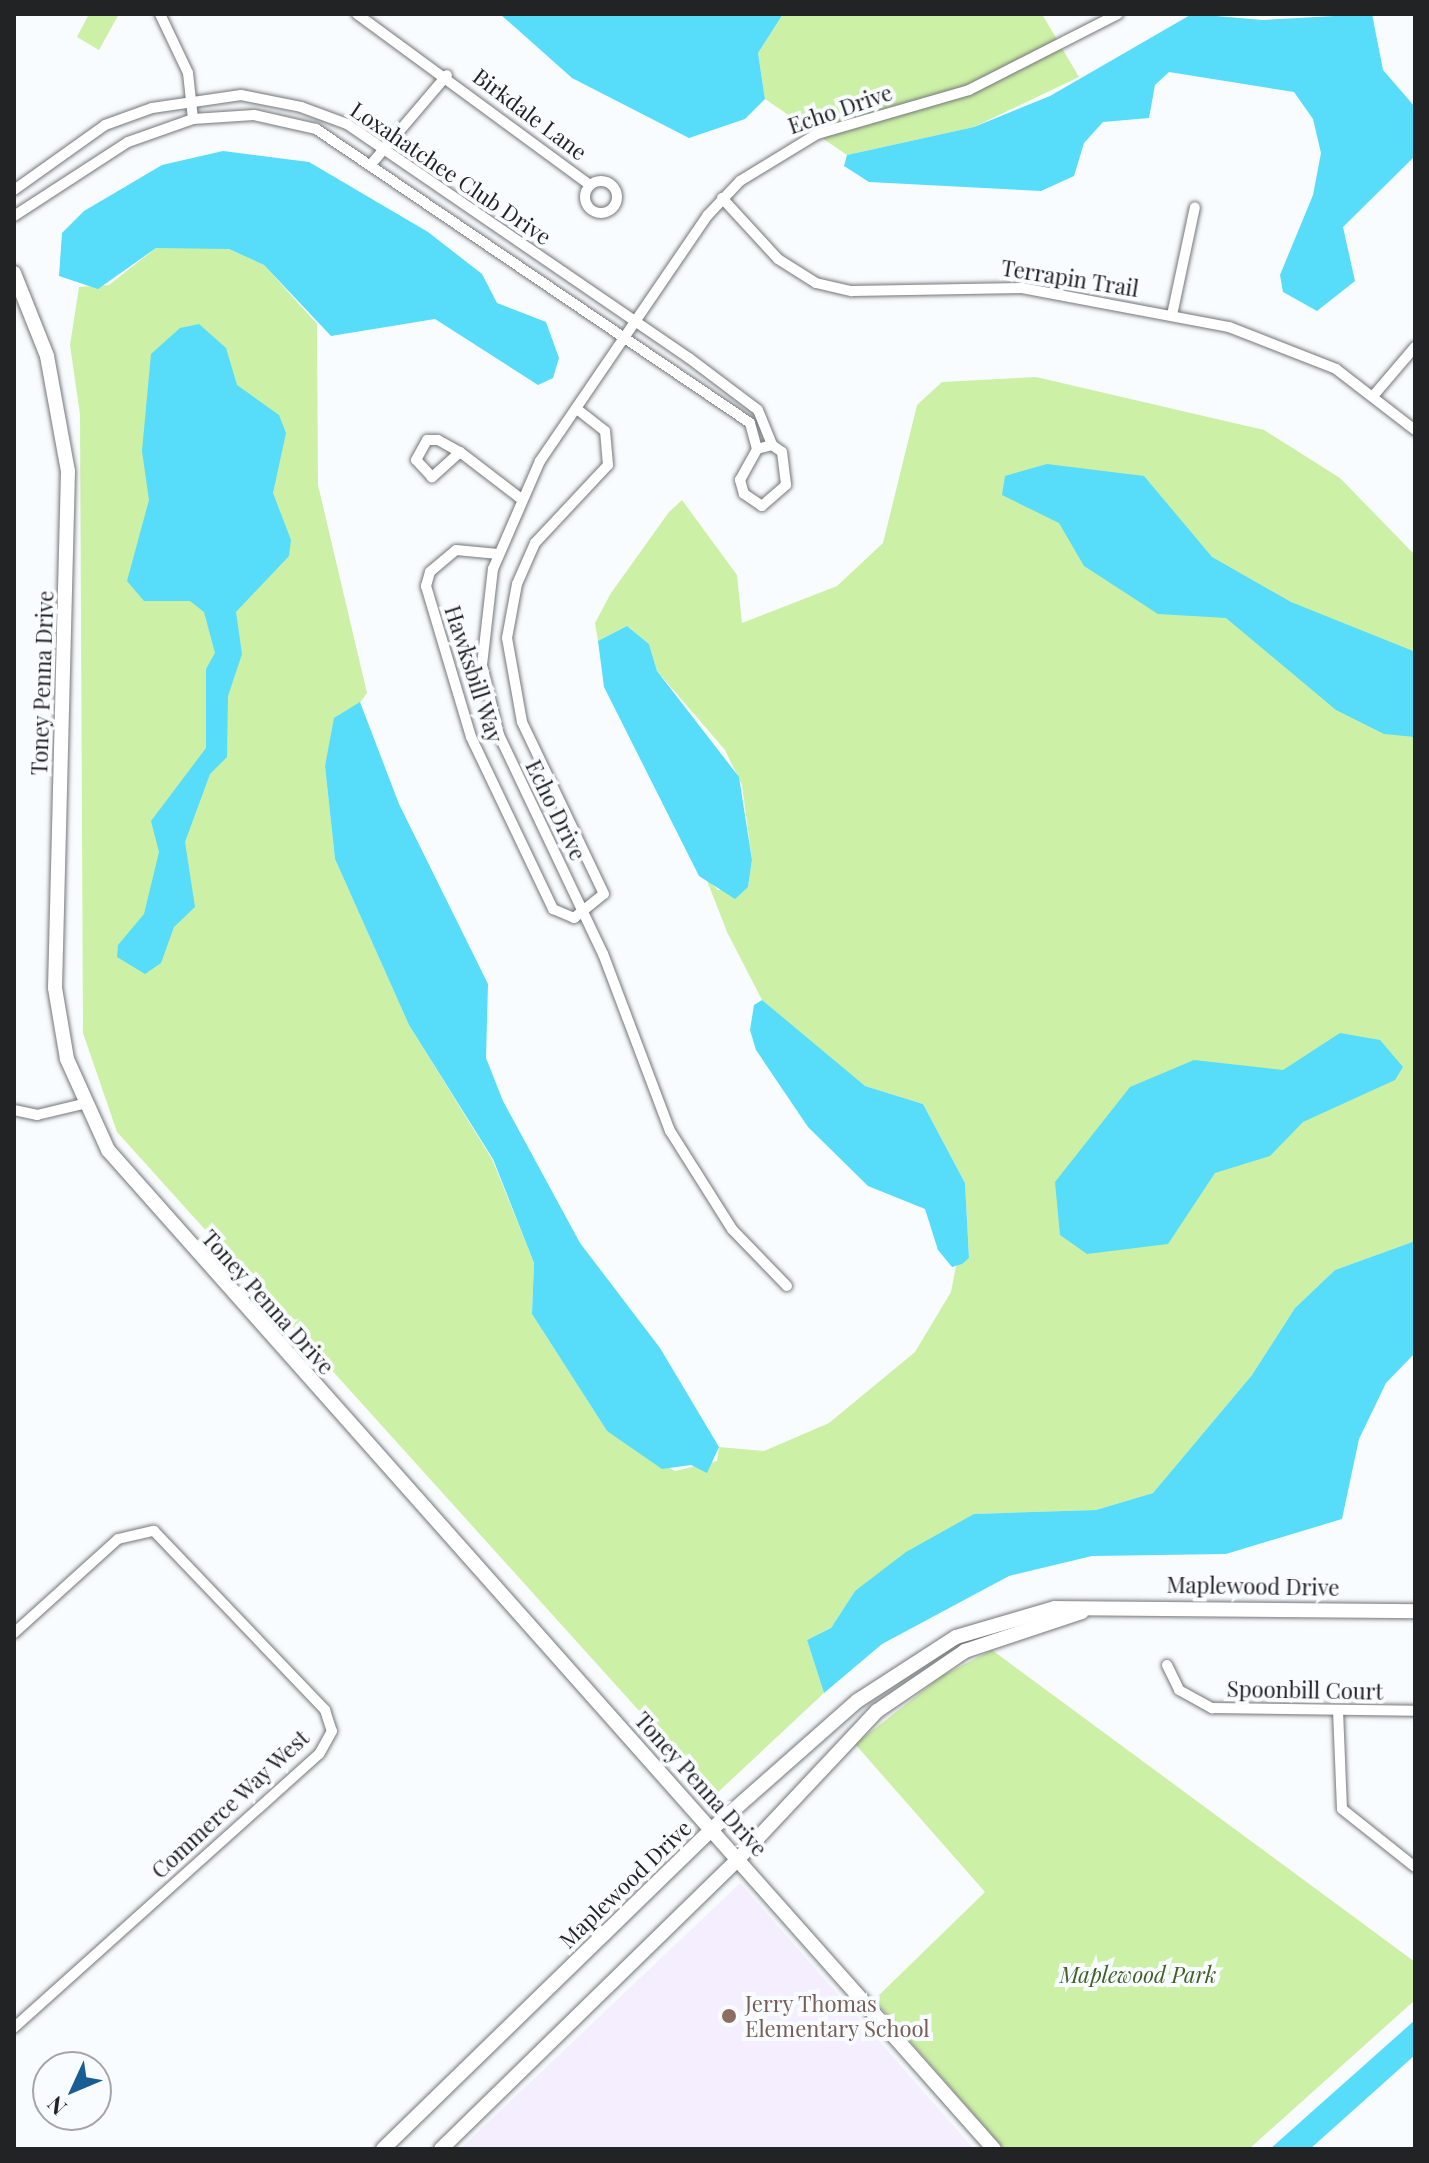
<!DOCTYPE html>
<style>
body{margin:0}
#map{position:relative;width:1429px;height:2163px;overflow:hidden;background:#f9fcff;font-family:"Playfair Display",serif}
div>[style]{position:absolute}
.education>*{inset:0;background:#f5eeff}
.green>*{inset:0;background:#ccf0a6}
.water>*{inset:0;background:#57dcfa}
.roads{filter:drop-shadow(0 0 2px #74777a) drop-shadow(0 0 2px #74777a)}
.street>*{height:10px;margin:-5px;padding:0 5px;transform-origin:5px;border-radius:5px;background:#fff}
.street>.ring{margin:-5px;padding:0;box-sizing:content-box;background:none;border:10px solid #fff;border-radius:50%}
.secondary>*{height:14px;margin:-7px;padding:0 7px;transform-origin:7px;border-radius:7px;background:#fff}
.dots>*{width:22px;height:22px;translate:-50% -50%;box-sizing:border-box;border:4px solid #f9fcff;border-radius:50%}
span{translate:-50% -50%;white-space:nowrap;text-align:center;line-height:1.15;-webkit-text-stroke:8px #f9fcff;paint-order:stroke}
.street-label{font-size:22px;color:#222324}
.park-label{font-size:22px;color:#445e23;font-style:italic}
.education-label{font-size:22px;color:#785e54}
.left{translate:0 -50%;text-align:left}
.frame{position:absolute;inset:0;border:16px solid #222324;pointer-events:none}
.north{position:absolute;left:32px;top:2051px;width:80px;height:80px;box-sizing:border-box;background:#f9fcff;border:2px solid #a3a5a7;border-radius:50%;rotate:226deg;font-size:22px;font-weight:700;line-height:32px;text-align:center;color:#222324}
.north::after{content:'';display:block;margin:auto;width:28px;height:36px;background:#195e93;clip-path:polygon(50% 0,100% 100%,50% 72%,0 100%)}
</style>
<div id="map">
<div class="education">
<div style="clip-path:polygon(740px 1883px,974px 2149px,460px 2149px)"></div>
</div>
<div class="green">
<div style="clip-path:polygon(89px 14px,119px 14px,99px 50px,77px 37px)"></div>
<div style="clip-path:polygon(783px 14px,1042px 14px,1079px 77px,974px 127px,847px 155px,765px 99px,758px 53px)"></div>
<div style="clip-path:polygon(194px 245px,229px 249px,264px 265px,317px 324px,318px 485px,367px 693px,330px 744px,325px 766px,335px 859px,409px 1025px,492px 1159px,534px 1263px,532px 1314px,607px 1431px,675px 1471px,717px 1461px,719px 1447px,764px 1451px,829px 1423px,915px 1352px,951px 1292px,956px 1266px,969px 1258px,965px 1183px,923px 1104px,865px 1086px,815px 1047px,762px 1000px,727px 932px,706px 878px,718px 890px,748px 887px,752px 860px,742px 785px,725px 750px,657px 671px,649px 644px,627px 626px,598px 641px,595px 623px,611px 593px,669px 512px,682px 500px,737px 575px,742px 623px,837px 586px,883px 543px,917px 405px,942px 382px,1036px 377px,1264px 430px,1340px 478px,1415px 555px,1415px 1241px,1335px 1270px,1295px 1308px,1252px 1375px,1153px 1493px,1096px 1510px,974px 1514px,855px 1591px,831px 1628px,807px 1640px,824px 1693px,715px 1795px,117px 1132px,83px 1033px,80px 415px,70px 345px,79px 287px,109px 285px,156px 248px)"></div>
<div style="clip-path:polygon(992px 1650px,1415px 1962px,1415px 2000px,1249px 2149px,1004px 2149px,874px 2000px,985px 1892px,855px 1744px,942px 1676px)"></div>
</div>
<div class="water">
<div style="clip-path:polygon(500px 14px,681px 15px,783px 14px,758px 53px,765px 99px,745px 119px,689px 138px,572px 78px)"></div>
<div style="clip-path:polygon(1192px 14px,1263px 20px,1372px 14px,1383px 70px,1415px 107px,1415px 156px,1343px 227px,1355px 281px,1317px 311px,1283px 292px,1280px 275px,1313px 195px,1321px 153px,1313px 119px,1294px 92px,1169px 72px,1155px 85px,1149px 118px,1103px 122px,1084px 143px,1074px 176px,1041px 191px,869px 182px,844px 166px,847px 155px,974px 127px,1050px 96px)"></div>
<div style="clip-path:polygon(223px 151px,309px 162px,428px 232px,482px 274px,497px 303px,546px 322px,559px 358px,553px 378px,538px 385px,435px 319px,331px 336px,264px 265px,229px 249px,156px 248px,98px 289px,59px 276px,62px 233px,84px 211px,162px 165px)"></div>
<div style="clip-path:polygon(199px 324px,226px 348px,237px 385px,279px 415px,286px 433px,273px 493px,291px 540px,289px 556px,236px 612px,242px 654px,228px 696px,227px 757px,210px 774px,185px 842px,195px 907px,174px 927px,161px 963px,145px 974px,117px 957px,118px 945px,144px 914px,159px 852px,151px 821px,206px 748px,206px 669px,215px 653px,204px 612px,190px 601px,144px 601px,127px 581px,149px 500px,142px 451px,151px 354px,180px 328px)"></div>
<div style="clip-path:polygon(1047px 464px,1144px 476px,1212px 557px,1291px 602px,1413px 651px,1415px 737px,1384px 734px,1336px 710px,1226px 618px,1158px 614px,1084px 566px,1059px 523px,1002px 495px,1005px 476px)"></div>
<div style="clip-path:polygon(627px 626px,649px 644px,657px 671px,739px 777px,752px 860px,748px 887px,735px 899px,699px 876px,604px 687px,598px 641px)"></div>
<div style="clip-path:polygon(360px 702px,399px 804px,488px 984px,486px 1058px,503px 1101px,580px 1243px,660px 1348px,719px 1447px,707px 1473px,691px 1465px,662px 1469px,607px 1431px,532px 1314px,534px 1263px,493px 1159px,409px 1025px,335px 859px,325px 766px,334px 718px)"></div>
<div style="clip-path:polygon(762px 1000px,865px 1086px,923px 1104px,965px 1183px,969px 1258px,962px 1264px,952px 1267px,938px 1250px,925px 1209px,868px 1186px,808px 1127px,756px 1050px,750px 1030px,754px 1005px)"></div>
<div style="clip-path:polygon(1340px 1033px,1380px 1040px,1403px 1067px,1395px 1080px,1303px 1122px,1270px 1156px,1215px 1173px,1168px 1244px,1087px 1254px,1060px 1235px,1055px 1182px,1130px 1087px,1194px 1060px,1283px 1070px)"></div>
<div style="clip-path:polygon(1415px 1241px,1415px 1353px,1386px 1383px,1359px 1439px,1342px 1519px,1226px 1554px,1092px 1556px,1009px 1576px,882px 1644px,824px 1693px,807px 1640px,831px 1628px,855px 1591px,906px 1552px,974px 1514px,1096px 1510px,1153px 1493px,1252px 1375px,1295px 1308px,1335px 1270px)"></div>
<div style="clip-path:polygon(1415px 2020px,1415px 2055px,1310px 2149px,1270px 2149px)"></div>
</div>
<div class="roads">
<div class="street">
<div style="left:160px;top:14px;width:65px;rotate:64.6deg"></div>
<div style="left:188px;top:73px;width:46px;rotate:83.8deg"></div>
<div style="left:357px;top:14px;width:289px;rotate:36.3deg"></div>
<div style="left:373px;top:162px;width:114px;rotate:-49.6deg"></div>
<div class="ring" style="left:585px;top:181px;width:22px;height:22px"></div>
<div style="left:14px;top:190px;width:112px;rotate:-35.5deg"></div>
<div style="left:105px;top:125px;width:50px;rotate:-19.9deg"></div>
<div style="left:152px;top:108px;width:90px;rotate:-8.3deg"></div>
<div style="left:241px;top:95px;width:61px;rotate:11.3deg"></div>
<div style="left:301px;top:107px;width:49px;rotate:20.3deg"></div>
<div style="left:347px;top:124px;width:414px;rotate:34.4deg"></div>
<div style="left:689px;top:358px;width:86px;rotate:37deg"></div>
<div style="left:758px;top:410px;width:38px;rotate:68deg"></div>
<div style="left:722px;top:198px;width:83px;rotate:47.4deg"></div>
<div style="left:778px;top:259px;width:45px;rotate:32.3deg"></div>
<div style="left:816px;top:283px;width:37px;rotate:13deg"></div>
<div style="left:852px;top:291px;width:170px;rotate:-1deg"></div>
<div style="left:1022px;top:288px;width:211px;rotate:10.7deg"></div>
<div style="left:1229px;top:327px;width:115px;rotate:21.4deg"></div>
<div style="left:1336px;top:369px;width:100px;rotate:37.7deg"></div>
<div style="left:14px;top:216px;width:136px;rotate:-33deg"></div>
<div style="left:128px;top:142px;width:69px;rotate:-19.5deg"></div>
<div style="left:193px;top:119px;width:61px;rotate:-3.8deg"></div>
<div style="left:254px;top:115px;width:64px;rotate:12.7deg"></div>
<div style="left:316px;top:129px;width:524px;rotate:34.11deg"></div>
<div style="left:750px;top:423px;width:27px;rotate:75deg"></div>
<div style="left:1172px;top:315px;width:110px;rotate:-78deg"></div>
<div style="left:1374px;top:395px;width:63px;rotate:-49.5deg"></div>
<div style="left:772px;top:445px;width:12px;rotate:35deg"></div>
<div style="left:782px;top:452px;width:33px;rotate:83deg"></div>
<div style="left:786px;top:485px;width:32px;rotate:139deg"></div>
<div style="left:762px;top:506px;width:22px;rotate:-146deg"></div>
<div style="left:744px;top:494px;width:15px;rotate:-106deg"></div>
<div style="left:740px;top:480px;width:35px;rotate:-61deg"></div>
<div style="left:757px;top:449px;width:16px;rotate:-15deg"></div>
<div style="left:460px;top:452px;width:38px;rotate:138deg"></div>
<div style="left:432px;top:477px;width:23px;rotate:-133deg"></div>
<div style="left:416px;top:460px;width:23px;rotate:-61deg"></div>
<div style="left:427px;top:440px;width:11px"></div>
<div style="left:438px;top:440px;width:25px;rotate:29deg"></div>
<div style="left:460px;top:452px;width:76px;rotate:37.5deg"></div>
<div style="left:498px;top:554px;width:42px;rotate:-174.6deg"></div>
<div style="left:456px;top:550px;width:34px;rotate:140deg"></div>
<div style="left:430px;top:572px;width:15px;rotate:106deg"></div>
<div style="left:426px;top:586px;width:158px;rotate:73.4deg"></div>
<div style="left:471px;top:737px;width:191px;rotate:64.5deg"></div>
<div style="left:553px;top:909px;width:23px;rotate:23deg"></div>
<div style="left:574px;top:918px;width:38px;rotate:-39deg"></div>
<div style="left:604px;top:894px;width:191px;rotate:-115.5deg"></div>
<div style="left:522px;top:722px;width:85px;rotate:-100.1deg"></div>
<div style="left:507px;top:638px;width:55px;rotate:-79.5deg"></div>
<div style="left:517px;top:584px;width:45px;rotate:-66.3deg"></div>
<div style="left:535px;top:543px;width:107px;rotate:-46.9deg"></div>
<div style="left:608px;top:465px;width:34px;rotate:-95deg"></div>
<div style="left:605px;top:431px;width:33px;rotate:-142deg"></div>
<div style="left:14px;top:1110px;width:24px;rotate:12deg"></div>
<div style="left:37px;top:1115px;width:51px;rotate:-13.5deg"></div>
<div style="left:787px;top:1286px;width:79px;rotate:-134deg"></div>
<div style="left:732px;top:1229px;width:116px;rotate:-122.3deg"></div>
<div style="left:670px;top:1131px;width:189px;rotate:-110.7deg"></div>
<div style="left:603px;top:954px;width:242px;rotate:-115.4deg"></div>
<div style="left:499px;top:735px;width:72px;rotate:-103.7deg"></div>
<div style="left:482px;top:665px;width:97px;rotate:-83.5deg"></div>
<div style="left:493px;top:569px;width:118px;rotate:-66.5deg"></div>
<div style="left:540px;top:461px;width:297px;rotate:-55.7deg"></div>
<div style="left:707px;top:216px;width:48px;rotate:-46.7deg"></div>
<div style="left:740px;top:181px;width:90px;rotate:-31.4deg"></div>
<div style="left:817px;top:134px;width:158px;rotate:-16.1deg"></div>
<div style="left:969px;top:90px;width:167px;rotate:-27deg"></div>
<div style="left:14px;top:1633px;width:140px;rotate:-42.1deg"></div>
<div style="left:118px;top:1539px;width:37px;rotate:-13deg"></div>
<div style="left:154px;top:1531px;width:248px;rotate:46.3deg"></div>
<div style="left:325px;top:1710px;width:22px;rotate:72deg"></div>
<div style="left:332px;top:1731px;width:26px;rotate:119deg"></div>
<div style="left:319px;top:1754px;width:410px;rotate:138.1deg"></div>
<div style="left:1167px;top:1665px;width:28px;rotate:64deg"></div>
<div style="left:1179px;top:1690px;width:38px;rotate:29deg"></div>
<div style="left:1212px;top:1708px;width:203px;rotate:0.8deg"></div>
<div style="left:1338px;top:1710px;width:99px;rotate:87.7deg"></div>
<div style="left:1342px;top:1809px;width:93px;rotate:38.5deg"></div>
</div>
<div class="secondary">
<div style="left:14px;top:273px;width:89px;rotate:68.3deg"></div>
<div style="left:47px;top:356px;width:117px;rotate:79.7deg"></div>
<div style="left:68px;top:471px;width:517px;rotate:91.44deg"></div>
<div style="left:55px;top:988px;width:72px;rotate:80.4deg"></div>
<div style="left:67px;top:1059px;width:100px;rotate:65.7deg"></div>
<div style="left:108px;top:1150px;width:1335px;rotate:48.43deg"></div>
<div style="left:383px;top:2149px;width:459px;rotate:-44.2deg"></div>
<div style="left:712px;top:1829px;width:193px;rotate:-41.4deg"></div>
<div style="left:857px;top:1701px;width:118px;rotate:-32.9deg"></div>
<div style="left:956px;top:1637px;width:103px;rotate:-16.3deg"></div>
<div style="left:1055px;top:1608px;width:360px;rotate:0.5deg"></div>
<div style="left:441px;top:2149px;width:415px;rotate:-44.3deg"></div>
<div style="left:738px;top:1859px;width:203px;rotate:-46.8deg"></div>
<div style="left:877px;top:1711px;width:107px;rotate:-34.3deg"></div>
<div style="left:965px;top:1651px;width:123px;rotate:-18.4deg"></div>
</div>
</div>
<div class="dots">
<div style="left:729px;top:2016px;background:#8d6e63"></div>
</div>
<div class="street-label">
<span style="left:840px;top:109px;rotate:-19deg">Echo Drive</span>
<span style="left:530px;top:114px;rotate:37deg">Birkdale Lane</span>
<span style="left:451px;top:173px;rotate:34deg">Loxahatchee Club Drive</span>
<span style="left:1070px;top:278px;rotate:9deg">Terrapin Trail</span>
<span style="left:474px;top:674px;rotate:72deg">Hawksbill Way</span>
<span style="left:42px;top:683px;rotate:-88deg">Toney Penna Drive</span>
<span style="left:556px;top:810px;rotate:64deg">Echo Drive</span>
<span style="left:268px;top:1302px;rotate:48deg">Toney Penna Drive</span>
<span style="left:1253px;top:1586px;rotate:1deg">Maplewood Drive</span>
<span style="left:1305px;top:1690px;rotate:1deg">Spoonbill Court</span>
<span style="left:701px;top:1784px;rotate:48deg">Toney Penna Drive</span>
<span style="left:230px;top:1804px;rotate:-43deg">Commerce Way West</span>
<span style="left:625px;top:1884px;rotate:-44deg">Maplewood Drive</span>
</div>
<div class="park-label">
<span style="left:1138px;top:1975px">Maplewood Park</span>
</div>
<div class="education-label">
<span class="left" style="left:745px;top:2016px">Jerry Thomas<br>Elementary School</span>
</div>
<div class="frame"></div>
<div class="north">N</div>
</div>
